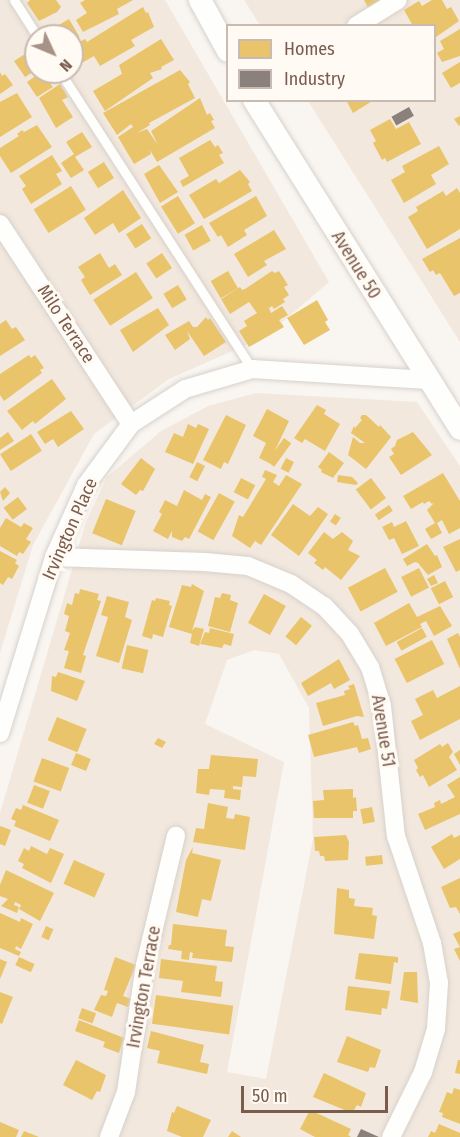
<!DOCTYPE html>
<style>
body{margin:0}
#map{position:relative;width:460px;height:1137px;overflow:hidden;background:#f9f5f0;font-family:"Fira Sans Condensed",sans-serif}
div>[style]{position:absolute}
.residential>*{inset:0;background:#f2e8de}
.homes>*{inset:0;background:#e9c46a;transform-origin:0 0}
.industry>*{inset:0;background:#8a817c;transform-origin:0 0}
.roads{filter:drop-shadow(0 0 2px #d7d1cb) drop-shadow(0 0 2px #d7d1cb)}
.service>*{height:9px;margin:-4.5px;padding:0 4.5px;transform-origin:4.5px;border-radius:4.5px;background:#fefefd}
.minor>*{height:18px;margin:-9px;padding:0 9px;transform-origin:9px;border-radius:9px;background:#fefefd}
.tertiary>*{height:22px;margin:-11px;padding:0 11px;transform-origin:11px;border-radius:11px;background:#fefefd}
span{translate:-50% -50%;white-space:nowrap;text-align:center;line-height:1.15;-webkit-text-stroke:6px #fffaf3;paint-order:stroke}
.street-label{font-size:18px;color:#7a5c4d}
.legend{position:absolute;left:226px;top:24px;width:210px;height:78px;box-sizing:border-box;background:#fffaf3;border:2px solid #cabbb1;margin:0;padding:8px 10px;list-style:none;font-size:18px;color:#7a5c4d}
.legend li{display:flex;align-items:center;gap:12px;height:30px}
.legend b{width:30px;border:2px solid #cabbb1}
.north{position:absolute;left:24px;top:24px;width:60px;height:60px;box-sizing:border-box;background:#fffaf3;border:2px solid #cabbb1;border-radius:50%;rotate:134deg;font-size:16px;font-weight:700;line-height:24px;text-align:center;color:#7a5c4d}
.north::after{content:'';display:block;margin:auto;width:21px;height:27px;background:#a69286;clip-path:polygon(50% 0,100% 100%,50% 72%,0 100%)}
.scale{position:absolute;left:241px;top:1086px;width:147px;height:27px;box-sizing:border-box;border:3px solid #7a5c4d;border-top:0;padding-left:8px;font-size:18px;line-height:21px;white-space:nowrap;color:#7a5c4d;-webkit-text-stroke:4px #fffaf3;paint-order:stroke}
</style>
<div id="map">
<div class="residential">
<div style="clip-path:polygon(evenodd,0 0,165px 0,329px 282px,266px 336px,169px 379px,94px 434px,33px 545px,0 653px,0 0,36px 36px,72px 36px,72px 72px,36px 72px,36px 36px)"></div>
<div style="clip-path:polygon(244px 0,460px 0,460px 342px,308px 101px,434px 100px,434px 26px,260px 25px)"></div>
<div style="clip-path:polygon(evenodd,256px 393px,417px 402px,460px 466px,460px 1137px,0 1137px,0 813px,86px 522px,107px 477px,161px 431px,208px 406px,256px 393px,254px 650px,279px 654px,309px 708px,313px 839px,266px 1079px,227px 1072px,284px 762px,205px 724px,227px 660px,254px 650px)"></div>
</div>
<div class="homes">
<div style="clip-path:polygon(30px 0,56px 0,61px 7px,57px 12px,39px 21px,27px 3px)"></div>
<div style="clip-path:polygon(85px 0,133px 0,117px 9px,119px 14px,83px 32px,76px 20px,87px 13px,80px 3px)"></div>
<div style="clip-path:polygon(364px 0,381px 0,368px 7px)"></div>
<div style="clip-path:polygon(432px 0,442px 0,447px 9px,451px 7px,459px 21px,436px 37px,435px 26px,413px 26px,404px 10px,419px 1px,422px 6px)"></div>
<div style="clip-path:polygon(143px 7px,146px 13px,148px 12px,154px 27px,131px 40px,135px 46px,100px 66px,94px 56px,78px 65px,72px 54px,72px 46px,85px 39px,87px 42px)"></div>
<div style="clip-path:polygon(69px 19px,79px 36px,79px 40px,73px 43px,72px 36px,56px 36px,52px 29px)"></div>
<div style="clip-path:polygon(460px 29px,460px 56px,442px 62px,437px 53px,444px 49px,440px 41px)"></div>
<div style="clip-path:polygon(161px 39px,174px 60px,161px 67px,162px 69px,150px 73px,153px 78px,105px 111px,93px 91px,122px 74px,119px 65px)"></div>
<div style="clip-path:polygon(30px 51px,36px 60px,36px 70px,25px 77px,14px 61px)"></div>
<div style="clip-path:polygon(460px 62px,460px 83px,451px 88px,442px 73px)"></div>
<div style="clip-path:polygon(180px 70px,190px 82px,188px 84px,195px 98px,149px 123px,150px 125px,137px 133px,147px 129px,158px 145px,151px 131px,200px 98px,207px 115px,210px 113px,214px 120px,211px 121px,215px 128px,157px 162px,150px 150px,151px 154px,134px 164px,118px 137px,133px 127px,131px 124px,117px 135px,103px 113px)"></div>
<div style="clip-path:polygon(0 72px,2px 76px,5px 74px,13px 85px,0 94px)"></div>
<div style="clip-path:polygon(41px 72px,53px 87px,37px 97px,27px 82px)"></div>
<div style="clip-path:polygon(60px 84px,68px 97px,62px 100px,73px 117px,56px 128px,39px 98px)"></div>
<div style="clip-path:polygon(17px 93px,32px 117px,0 137px,0 102px)"></div>
<div style="clip-path:polygon(346px 100px,374px 100px,353px 113px)"></div>
<div style="clip-path:polygon(460px 116px,460px 125px,459px 126px,454px 119px)"></div>
<div style="clip-path:polygon(390px 119px,396px 129px,409px 122px,421px 144px,387px 162px,385px 158px,382px 160px,373px 143px,376px 141px,370px 130px)"></div>
<div style="clip-path:polygon(37px 125px,52px 147px,11px 173px,0 156px,0 148px,19px 136px,17px 134px,22px 130px,24px 132px)"></div>
<div style="clip-path:polygon(82px 132px,92px 147px,75px 157px,84px 170px,71px 178px,61px 163px,74px 154px,66px 142px)"></div>
<div style="clip-path:polygon(210px 140px,215px 147px,218px 145px,223px 153px,219px 155px,224px 163px,183px 187px,180px 181px,189px 176px,179px 158px)"></div>
<div style="clip-path:polygon(439px 146px,449px 164px,431px 175px,436px 184px,404px 203px,391px 180px,405px 172px,402px 166px)"></div>
<div style="clip-path:polygon(52px 155px,62px 171px,56px 174px,62px 184px,31px 204px,22px 189px,26px 186px,19px 176px)"></div>
<div style="left:104px;top:162px;width:19px;height:19px;rotate:58deg"></div>
<div style="clip-path:polygon(159px 165px,178px 192px,160px 203px,144px 174px)"></div>
<div style="clip-path:polygon(240px 170px,250px 182px,248px 184px,252px 191px,204px 219px,189px 195px,216px 179px,219px 183px)"></div>
<div style="left:71px;top:186px;width:28px;height:44px;rotate:58deg"></div>
<div style="clip-path:polygon(457px 188px,460px 193px,460px 229px,427px 249px,408px 217px,418px 211px,416px 207px,443px 191px,446px 196px)"></div>
<div style="clip-path:polygon(123px 190px,141px 218px,119px 233px,113px 223px,95px 235px,84px 218px)"></div>
<div style="left:178px;top:196px;width:32px;height:20px;rotate:58deg"></div>
<div style="clip-path:polygon(256px 196px,267px 216px,244px 230px,247px 235px,228px 247px,221px 235px,218px 237px,209px 223px)"></div>
<div style="left:142px;top:224px;width:17px;height:19px;rotate:57deg"></div>
<div style="left:202px;top:225px;width:18px;height:20px;rotate:61deg"></div>
<div style="clip-path:polygon(274px 230px,286px 249px,264px 261px,267px 265px,248px 277px,234px 254px)"></div>
<div style="clip-path:polygon(460px 238px,460px 293px,454px 296px,440px 273px,436px 275px,433px 270px,430px 272px,422px 259px)"></div>
<div style="clip-path:polygon(100px 253px,109px 268px,115px 264px,122px 275px,90px 295px,81px 280px,85px 277px,78px 267px)"></div>
<div style="left:162px;top:253px;width:18px;height:19px;rotate:56deg"></div>
<div style="left:228px;top:271px;width:20px;height:20px;rotate:60deg"></div>
<div style="clip-path:polygon(272px 271px,275px 273px,279px 271px,288px 285px,284px 287px,289px 295px,283px 299px,285px 302px,274px 309px,272px 306px,269px 308px,271px 313px,282px 306px,288px 315px,279px 320px,284px 327px,249px 347px,239px 331px,247px 326px,244px 321px,257px 313px,249px 302px,230px 314px,221px 299px,240px 287px,242px 290px,245px 289px)"></div>
<div style="left:136px;top:272px;width:31px;height:51px;rotate:57deg"></div>
<div style="left:178px;top:285px;width:17px;height:17px;rotate:59deg"></div>
<div style="clip-path:polygon(317px 300px,328px 320px,325px 322px,330px 330px,304px 345px,287px 318px)"></div>
<div style="clip-path:polygon(158px 308px,169px 325px,133px 352px,120px 330px)"></div>
<div style="clip-path:polygon(206px 317px,208px 320px,210px 318px,226px 342px,204px 356px,187px 331px,190px 339px,175px 350px,165px 335px,189px 321px,193px 327px,197px 327px)"></div>
<div style="clip-path:polygon(6px 320px,12px 329px,16px 327px,25px 340px,0 356px,0 324px)"></div>
<div style="clip-path:polygon(29px 355px,31px 358px,35px 355px,44px 368px,40px 370px,42px 373px,4px 401px,0 395px,0 374px)"></div>
<div style="clip-path:polygon(52px 379px,66px 399px,35px 424px,33px 421px,22px 430px,7px 411px)"></div>
<div style="clip-path:polygon(317px 405px,326px 410px,324px 414px,340px 424px,325px 451px,305px 439px,302px 443px,294px 438px)"></div>
<div style="clip-path:polygon(267px 409px,289px 421px,269px 463px,259px 458px,266px 443px,253px 436px)"></div>
<div style="clip-path:polygon(71px 411px,84px 429px,58px 447px,53px 439px,45px 444px,37px 432px)"></div>
<div style="clip-path:polygon(226px 415px,246px 425px,228px 464px,224px 462px,221px 469px,203px 460px)"></div>
<div style="clip-path:polygon(362px 415px,366px 415px,379px 427px,380px 425px,391px 437px,366px 469px,348px 455px,353px 437px,360px 443px,365px 443px,351px 433px,354px 426px,355px 428px,362px 420px,360px 418px)"></div>
<div style="clip-path:polygon(188px 424px,196px 428px,198px 424px,209px 429px,193px 464px,165px 452px,174px 433px,183px 437px)"></div>
<div style="clip-path:polygon(8px 432px,14px 441px,0 450px,0 438px)"></div>
<div style="clip-path:polygon(413px 432px,432px 455px,401px 475px,389px 457px,394px 454px,391px 449px,395px 446px,397px 440px)"></div>
<div style="left:31px;top:434px;width:20px;height:37px;rotate:57deg"></div>
<div style="left:284px;top:438px;width:9px;height:29px;rotate:36deg"></div>
<div style="clip-path:polygon(329px 452px,344px 463px,333px 478px,321px 472px,322px 470px,318px 467px)"></div>
<div style="clip-path:polygon(141px 458px,155px 469px,143px 491px,140px 490px,136px 495px,121px 484px)"></div>
<div style="left:286px;top:458px;width:9px;height:12px;rotate:27deg"></div>
<div style="left:197px;top:462px;width:9px;height:17px;rotate:27deg"></div>
<div style="clip-path:polygon(265px 470px,277px 475px,273px 482px,279px 486px,286px 475px,302px 484px,261px 545px,255px 541px,250px 548px,232px 536px,239px 515px,243px 517px,266px 479px,262px 477px)"></div>
<div style="clip-path:polygon(443px 473px,460px 501px,460px 528px,449px 534px,442px 520px,437px 523px,442px 533px,431px 539px,425px 529px,435px 523px,427px 510px,435px 502px,432px 504px,429px 501px,424px 504px,423px 502px,411px 509px,403px 496px)"></div>
<div style="clip-path:polygon(338px 475px,352px 477px,358px 483px,356px 485px,337px 482px)"></div>
<div style="left:241px;top:478px;width:16px;height:16px;rotate:27deg"></div>
<div style="left:371px;top:478px;width:25px;height:19px;rotate:53deg"></div>
<div style="clip-path:polygon(5px 487px,10px 493px,3px 501px,0 492px)"></div>
<div style="clip-path:polygon(184px 490px,202px 500px,205px 494px,211px 497px,189px 539px,185px 537px,182px 541px,172px 537px,172px 531px,168px 539px,153px 531px,162px 514px,159px 512px,165px 500px,177px 506px)"></div>
<div style="left:219px;top:493px;width:18px;height:44px;rotate:29deg"></div>
<div style="left:18px;top:497px;width:15px;height:18px;rotate:53deg"></div>
<div style="left:106px;top:499px;width:32px;height:37px;rotate:22deg"></div>
<div style="clip-path:polygon(293px 504px,310px 516px,318px 507px,328px 514px,299px 556px,271px 535px)"></div>
<div style="left:389px;top:505px;width:7px;height:17px;rotate:56deg"></div>
<div style="left:335px;top:514px;width:7px;height:9px;rotate:34deg"></div>
<div style="clip-path:polygon(6px 518px,21px 527px,24px 523px,33px 528px,26px 539px,31px 542px,23px 554px,19px 552px,17px 556px,0 546px,0 528px)"></div>
<div style="clip-path:polygon(406px 521px,419px 546px,402px 554px,394px 538px,389px 540px,382px 527px,392px 522px,394px 527px)"></div>
<div style="clip-path:polygon(324px 532px,333px 539px,342px 532px,353px 541px,348px 550px,360px 556px,341px 580px,325px 567px,323px 570px,314px 563px,317px 560px,308px 553px)"></div>
<div style="clip-path:polygon(460px 539px,460px 570px,456px 572px,443px 547px)"></div>
<div style="clip-path:polygon(427px 544px,435px 556px,437px 555px,442px 567px,428px 575px,418px 563px,415px 562px,407px 566px,403px 559px)"></div>
<div style="clip-path:polygon(0 551px,17px 560px,15px 563px,19px 566px,12px 579px,8px 577px,3px 585px,0 583px)"></div>
<div style="left:385px;top:568px;width:27px;height:42px;rotate:62deg"></div>
<div style="left:419px;top:568px;width:22px;height:20px;rotate:63deg"></div>
<div style="clip-path:polygon(434px 575px,438px 583px,431px 586px,427px 579px)"></div>
<div style="left:445px;top:581px;width:18px;height:16px;rotate:63deg"></div>
<div style="clip-path:polygon(192px 584px,204px 591px,192px 631px,195px 627px,204px 629px,199px 646px,190px 643px,192px 634px,169px 627px,182px 585px,191px 587px)"></div>
<div style="clip-path:polygon(80px 589px,99px 594px,97px 600px,101px 601px,83px 655px,86px 656px,81px 673px,64px 668px,69px 651px,64px 650px,70px 633px,65px 631px,69px 616px,64px 614px,67px 603px,72px 605px,75px 593px,79px 594px)"></div>
<div style="clip-path:polygon(222px 593px,231px 595px,230px 600px,238px 603px,230px 632px,208px 626px,215px 597px,220px 598px)"></div>
<div style="left:264px;top:594px;width:25px;height:33px;rotate:29deg"></div>
<div style="clip-path:polygon(107px 596px,129px 602px,125px 617px,132px 620px,119px 663px,96px 656px,108px 617px,101px 615px)"></div>
<div style="clip-path:polygon(156px 598px,170px 601px,169px 605px,172px 606px,163px 637px,153px 634px,152px 639px,142px 636px,152px 600px,155px 601px)"></div>
<div style="clip-path:polygon(409px 603px,417px 617px,440px 606px,452px 626px,434px 636px,426px 621px,420px 624px,422px 627px,386px 646px,374px 623px)"></div>
<div style="left:301px;top:617px;width:14px;height:25px;rotate:39deg"></div>
<div style="clip-path:polygon(210px 628px,234px 634px,231px 646px,224px 644px,222px 648px,200px 644px,205px 632px,209px 633px)"></div>
<div style="left:422px;top:628px;width:10px;height:29px;rotate:61deg"></div>
<div style="clip-path:polygon(458px 633px,460px 637px,460px 669px,447px 639px)"></div>
<div style="left:432px;top:640px;width:27px;height:42px;rotate:63deg"></div>
<div style="left:127px;top:645px;width:22px;height:24px;rotate:13deg"></div>
<div style="clip-path:polygon(339px 659px,350px 680px,334px 689px,331px 683px,308px 696px,301px 683px)"></div>
<div style="clip-path:polygon(58px 672px,85px 681px,77px 701px,51px 691px,52px 676px,56px 677px)"></div>
<div style="clip-path:polygon(354px 684px,364px 717px,357px 716px,323px 726px,316px 703px,345px 695px,344px 691px,350px 689px,348px 686px)"></div>
<div style="clip-path:polygon(460px 686px,460px 719px,420px 740px,411px 721px,423px 715px,415px 699px,433px 690px,437px 698px)"></div>
<div style="left:57px;top:717px;width:32px;height:25px;rotate:22deg"></div>
<div style="clip-path:polygon(353px 722px,355px 726px,358px 725px,362px 739px,368px 738px,371px 749px,359px 753px,357px 747px,314px 757px,308px 735px)"></div>
<div style="clip-path:polygon(158px 738px,166px 742px,162px 748px,154px 744px)"></div>
<div style="clip-path:polygon(448px 743px,453px 752px,449px 757px,457px 770px,429px 787px,423px 775px,420px 777px,416px 770px,418px 768px,414px 760px,440px 744px,442px 747px)"></div>
<div style="clip-path:polygon(460px 750px,460px 765px,454px 754px)"></div>
<div style="left:76px;top:753px;width:16px;height:13px;rotate:22deg"></div>
<div style="clip-path:polygon(211px 755px,258px 759px,256px 777px,243px 776px,242px 787px,233px 786px,233px 789px,241px 790px,240px 800px,224px 798px,225px 790px,210px 789px,209px 795px,196px 793px,198px 769px,209px 769px)"></div>
<div style="left:42px;top:758px;width:29px;height:25px;rotate:20deg"></div>
<div style="clip-path:polygon(460px 777px,460px 814px,425px 830px,418px 814px,435px 807px,434px 803px,440px 800px,441px 804px,455px 797px,447px 785px)"></div>
<div style="left:34px;top:785px;width:17px;height:19px;rotate:21deg"></div>
<div style="clip-path:polygon(353px 789px,353px 798px,356px 797px,357px 811px,353px 811px,353px 818px,314px 818px,313px 801px,324px 800px,323px 790px)"></div>
<div style="clip-path:polygon(208px 803px,228px 807px,226px 818px,234px 819px,235px 814px,250px 817px,245px 850px,193px 842px,196px 828px,204px 829px)"></div>
<div style="clip-path:polygon(23px 805px,59px 820px,50px 841px,14px 826px,16px 821px,11px 819px,16px 808px,21px 810px)"></div>
<div style="left:372px;top:807px;width:15px;height:12px;rotate:79deg"></div>
<div style="clip-path:polygon(0 826px,11px 830px,5px 846px,0 844px)"></div>
<div style="clip-path:polygon(452px 834px,454px 838px,460px 835px,460px 859px,444px 869px,431px 847px)"></div>
<div style="clip-path:polygon(346px 835px,349px 842px,348px 860px,325px 861px,324px 856px,320px 856px,319px 851px,315px 851px,314px 837px)"></div>
<div style="clip-path:polygon(31px 846px,47px 854px,50px 848px,64px 854px,51px 883px,22px 868px,24px 864px,18px 861px,24px 848px,29px 851px)"></div>
<div style="clip-path:polygon(193px 847px,192px 853px,221px 860px,211px 901px,202px 899px,198px 917px,176px 912px,186px 860px)"></div>
<div style="left:382px;top:855px;width:9px;height:17px;rotate:84deg"></div>
<div style="left:74px;top:860px;width:34px;height:26px;rotate:24deg"></div>
<div style="clip-path:polygon(6px 870px,54px 893px,40px 921px,19px 909px,21px 905px,15px 902px,14px 905px,19px 907px,17px 913px,1px 906px,8px 899px,0 896px,0 885px)"></div>
<div style="clip-path:polygon(460px 878px,460px 914px,456px 907px,450px 908px,441px 887px)"></div>
<div style="clip-path:polygon(337px 888px,349px 890px,349px 898px,355px 899px,354px 906px,373px 908px,372px 915px,377px 916px,374px 939px,334px 934px)"></div>
<div style="clip-path:polygon(0 913px,20px 922px,21px 918px,33px 924px,21px 949px,16px 946px,15px 949px,21px 952px,19px 956px,0 948px)"></div>
<div style="clip-path:polygon(173px 924px,227px 930px,225px 946px,234px 947px,232px 962px,192px 958px,193px 953px,190px 952px,189px 960px,181px 959px,182px 951px,168px 949px,169px 945px,171px 945px)"></div>
<div style="left:46px;top:926px;width:8px;height:12px;rotate:23deg"></div>
<div style="clip-path:polygon(460px 931px,460px 961px,454px 949px,460px 947px,453px 934px)"></div>
<div style="clip-path:polygon(359px 953px,398px 957px,398px 963px,394px 962px,391px 984px,355px 979px)"></div>
<div style="left:19px;top:957px;width:17px;height:9px;rotate:24deg"></div>
<div style="clip-path:polygon(115px 957px,136px 965px,123px 996px,131px 999px,128px 1007px,117px 1003px,112px 1017px,94px 1010px,101px 995px,106px 996px,108px 991px,104px 990px)"></div>
<div style="clip-path:polygon(0 959px,7px 962px,0 979px)"></div>
<div style="clip-path:polygon(161px 959px,217px 966px,215px 981px,223px 982px,221px 997px,181px 992px,183px 981px,159px 978px)"></div>
<div style="clip-path:polygon(404px 972px,417px 972px,418px 1003px,400px 1000px)"></div>
<div style="clip-path:polygon(348px 986px,390px 991px,387px 1009px,382px 1008px,381px 1015px,345px 1010px)"></div>
<div style="clip-path:polygon(0 992px,13px 997px,2px 1024px,0 1023px)"></div>
<div style="left:156px;top:995px;width:78px;height:29px;rotate:8deg"></div>
<div style="left:82px;top:1008px;width:15px;height:11px;rotate:20deg"></div>
<div style="clip-path:polygon(79px 1020px,124px 1038px,119px 1053px,103px 1047px,105px 1042px,75px 1031px)"></div>
<div style="clip-path:polygon(151px 1031px,204px 1045px,200px 1062px,209px 1064px,207px 1074px,157px 1063px,160px 1051px,147px 1048px)"></div>
<div style="clip-path:polygon(347px 1036px,381px 1050px,375px 1068px,370px 1067px,368px 1072px,337px 1062px)"></div>
<div style="clip-path:polygon(76px 1060px,106px 1075px,100px 1092px,97px 1091px,92px 1100px,63px 1085px)"></div>
<div style="clip-path:polygon(458px 1060px,460px 1060px,460px 1074px,455px 1073px)"></div>
<div style="clip-path:polygon(324px 1073px,366px 1093px,361px 1107px,357px 1105px,352px 1113px,313px 1097px)"></div>
<div style="clip-path:polygon(454px 1088px,460px 1090px,460px 1124px,442px 1117px,443px 1113px,439px 1112px,447px 1092px,452px 1094px)"></div>
<div style="clip-path:polygon(177px 1106px,211px 1120px,203px 1137px,182px 1137px,167px 1131px,172px 1112px,174px 1113px)"></div>
<div style="clip-path:polygon(310px 1110px,351px 1129px,348px 1135px,351px 1137px,315px 1137px,300px 1129px)"></div>
<div style="clip-path:polygon(0 1122px,19px 1130px,16px 1137px,0 1137px)"></div>
<div style="clip-path:polygon(439px 1124px,460px 1133px,460px 1137px,428px 1137px,431px 1131px,435px 1133px)"></div>
<div style="clip-path:polygon(24px 1131px,39px 1137px,21px 1137px)"></div>
<div style="clip-path:polygon(232px 1131px,241px 1137px,228px 1137px)"></div>
</div>
<div class="industry">
<div style="left:409px;top:107px;width:10px;height:20px;rotate:61deg"></div>
<div style="clip-path:polygon(361px 1129px,379px 1137px,357px 1137px)"></div>
</div>
<div class="roads">
<div class="service">
<div style="left:14px;top:0;width:43px;rotate:57.4deg"></div>
<div style="left:60px;top:72px;width:354px;rotate:57.1deg"></div>
</div>
<div class="minor">
<div style="left:356px;top:26px;width:49px;rotate:-31.8deg"></div>
<div style="left:0;top:224px;width:239px;rotate:56.8deg"></div>
<div style="left:54px;top:557px;width:151px;rotate:1.9deg"></div>
<div style="left:205px;top:562px;width:43px;rotate:5.3deg"></div>
<div style="left:248px;top:566px;width:47px;rotate:22.7deg"></div>
<div style="left:291px;top:584px;width:40px;rotate:34deg"></div>
<div style="left:324px;top:606px;width:38px;rotate:47deg"></div>
<div style="left:350px;top:634px;width:39px;rotate:59deg"></div>
<div style="left:370px;top:667px;width:41px;rotate:72.9deg"></div>
<div style="left:382px;top:706px;width:131px;rotate:83.9deg"></div>
<div style="left:396px;top:836px;width:113px;rotate:71.4deg"></div>
<div style="left:432px;top:943px;width:41px;rotate:80.1deg"></div>
<div style="left:439px;top:983px;width:46px;rotate:93.7deg"></div>
<div style="left:436px;top:1029px;width:45px;rotate:106.8deg"></div>
<div style="left:423px;top:1072px;width:72px;rotate:116.2deg"></div>
<div style="left:0;top:733px;width:184px;rotate:-72.9deg"></div>
<div style="left:54px;top:557px;width:79px;rotate:-66deg"></div>
<div style="left:86px;top:485px;width:76px;rotate:-53.6deg"></div>
<div style="left:131px;top:424px;width:64px;rotate:-32.9deg"></div>
<div style="left:185px;top:389px;width:70px;rotate:-16.6deg"></div>
<div style="left:252px;top:369px;width:175px;rotate:3.6deg"></div>
<div style="left:109px;top:1137px;width:48px;rotate:-69.3deg"></div>
<div style="left:126px;top:1092px;width:128px;rotate:-81.5deg"></div>
<div style="left:145px;top:965px;width:133px;rotate:-76.5deg"></div>
</div>
<div class="tertiary">
<div style="left:200px;top:0;width:58px;rotate:61.2deg"></div>
<div style="left:254px;top:100px;width:388px;rotate:57.9deg"></div>
</div>
</div>
<div class="street-label">
<span style="left:356px;top:265px;rotate:58deg">Avenue 50</span>
<span style="left:66px;top:324px;rotate:57deg">Milo Terrace</span>
<span style="left:70px;top:529px;rotate:-66deg">Irvington Place</span>
<span style="left:383px;top:731px;rotate:81deg">Avenue 51</span>
<span style="left:144px;top:987px;rotate:-80deg">Irvington Terrace</span>
</div>
<ul class="legend">
<li><b style="height:16px;background:#e9c46a"></b>Homes</li>
<li><b style="height:16px;background:#8a817c"></b>Industry</li>
</ul>
<div class="north">N</div>
<div class="scale">50 m</div>
</div>
